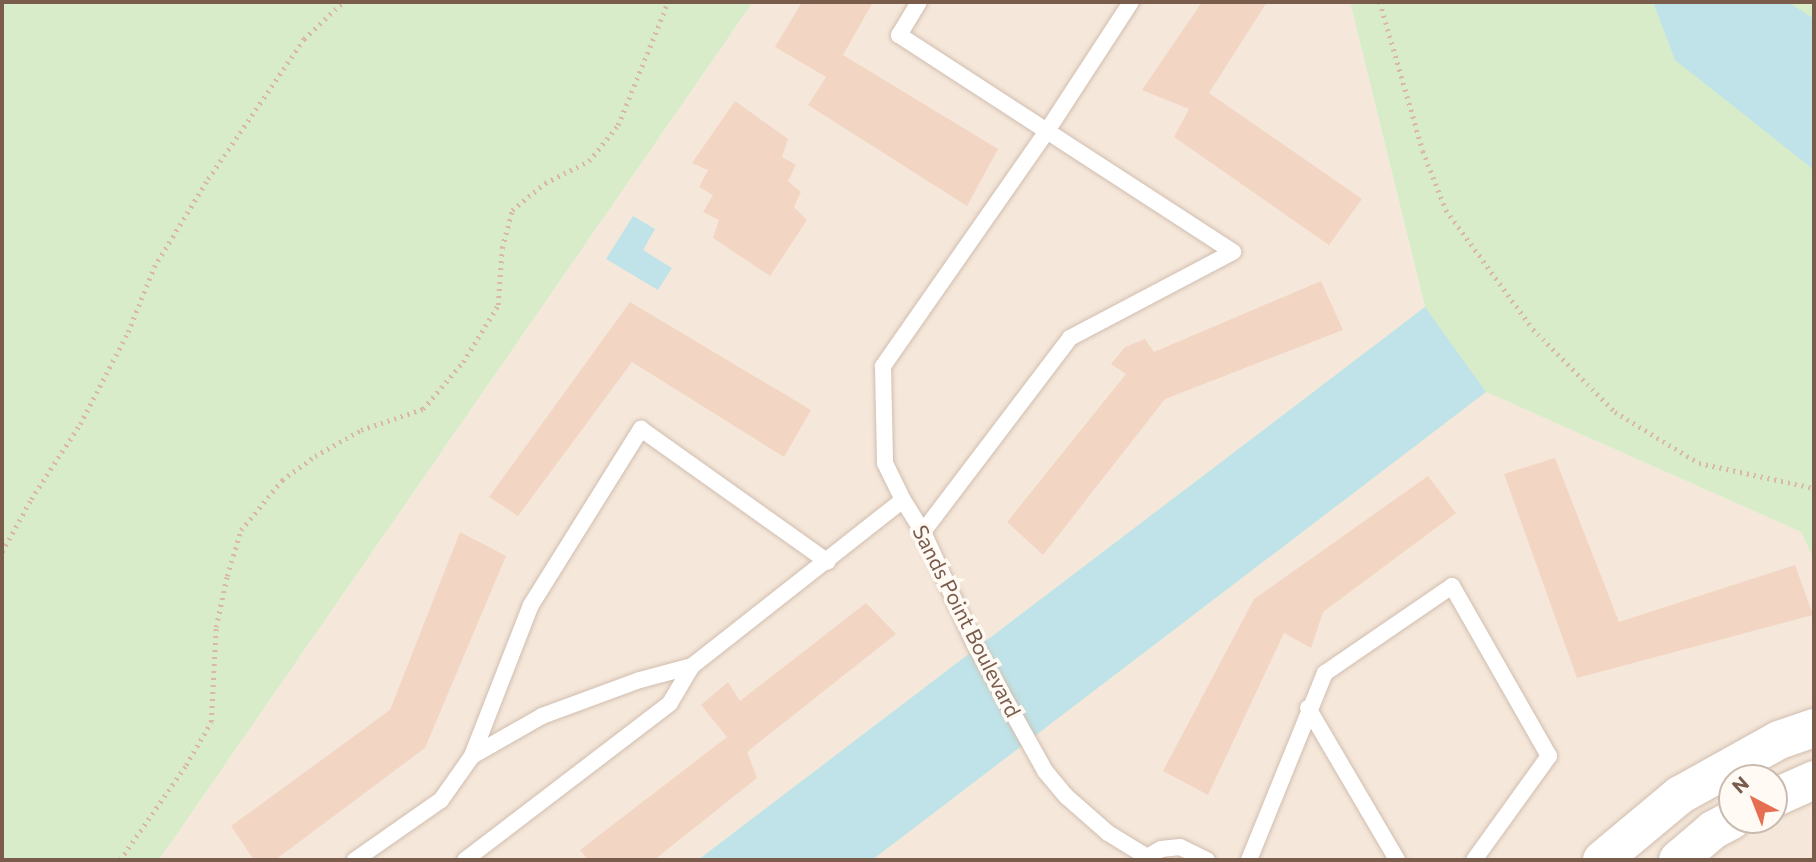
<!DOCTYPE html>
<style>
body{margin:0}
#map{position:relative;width:1816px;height:862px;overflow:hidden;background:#fdf6ec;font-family:Commissioner,sans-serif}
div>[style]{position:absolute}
.residential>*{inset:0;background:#f5e8da}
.green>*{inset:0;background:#d8ecc9}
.water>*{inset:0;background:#bfe3e8}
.building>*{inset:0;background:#f3d5c3}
.path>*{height:4.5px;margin-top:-2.25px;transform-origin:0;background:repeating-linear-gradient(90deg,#d9b8a5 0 2px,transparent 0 7px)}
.roads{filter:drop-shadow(0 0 2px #d1beb0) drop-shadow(0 0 2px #d1beb0)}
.service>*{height:16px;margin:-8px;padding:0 8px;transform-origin:8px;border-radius:8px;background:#fff}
.tertiary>*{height:38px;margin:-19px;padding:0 19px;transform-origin:19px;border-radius:19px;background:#fff}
span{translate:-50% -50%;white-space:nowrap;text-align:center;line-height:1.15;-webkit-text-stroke:7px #fffaf3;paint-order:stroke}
.street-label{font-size:21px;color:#7a5c4d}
.frame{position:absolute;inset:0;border:4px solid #7a5c4d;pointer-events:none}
.north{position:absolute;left:1718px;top:764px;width:70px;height:70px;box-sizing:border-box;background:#fffaf3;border:2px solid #cabbb1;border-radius:50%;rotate:318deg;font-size:19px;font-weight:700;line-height:28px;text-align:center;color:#7a5c4d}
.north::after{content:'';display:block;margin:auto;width:24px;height:32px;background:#e76f51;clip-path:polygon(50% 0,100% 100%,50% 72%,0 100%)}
</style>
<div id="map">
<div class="residential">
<div style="clip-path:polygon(753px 2px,1350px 2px,1425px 307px,698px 860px,159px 860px)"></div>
<div style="clip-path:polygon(evenodd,1486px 392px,1801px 532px,1814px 560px,1814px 860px,872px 860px,1486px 392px,1732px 778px,1774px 778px,1774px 820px,1732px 820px,1732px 778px)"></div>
</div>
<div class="green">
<div style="clip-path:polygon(2px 2px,753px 2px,159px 860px,2px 860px)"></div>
<div style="clip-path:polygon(1350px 2px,1814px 2px,1814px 560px,1801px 532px,1486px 392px,872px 860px,698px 860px,1425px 307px)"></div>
</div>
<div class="water">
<div style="clip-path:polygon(1653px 2px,1788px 2px,1814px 19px,1814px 170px,1675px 60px)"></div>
<div style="clip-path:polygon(633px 216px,655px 229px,643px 250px,672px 268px,658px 290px,606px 259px)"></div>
<div style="clip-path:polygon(1425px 307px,1486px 392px,872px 860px,698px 860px)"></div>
</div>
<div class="building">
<div style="clip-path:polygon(802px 2px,873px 2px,843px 55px,998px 149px,967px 206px,808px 105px,826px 77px,775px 47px)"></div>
<div style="clip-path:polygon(1202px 2px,1267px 2px,1209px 93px,1362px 199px,1329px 245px,1174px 137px,1189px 109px,1142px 90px)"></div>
<div style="clip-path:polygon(735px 101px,788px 139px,782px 157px,796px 165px,788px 181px,801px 192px,794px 207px,807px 220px,770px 276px,713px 238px,719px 220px,703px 212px,713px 195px,699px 187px,708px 170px,692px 163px)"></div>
<div style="clip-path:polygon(1321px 281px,1343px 330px,1165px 399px,1043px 555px,1007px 522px,1126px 374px,1111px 364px,1125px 347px,1145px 339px,1154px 352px)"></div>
<div style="clip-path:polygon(630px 302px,811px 410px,784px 457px,632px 362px,518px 516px,489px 497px)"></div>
<div style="clip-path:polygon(1555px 458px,1619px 622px,1795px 565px,1813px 615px,1577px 678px,1504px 474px)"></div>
<div style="clip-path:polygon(1428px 476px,1456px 513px,1323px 612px,1311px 648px,1284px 633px,1208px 795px,1163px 771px,1254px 599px)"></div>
<div style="clip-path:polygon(460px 532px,506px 556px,425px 748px,275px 860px,254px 860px,231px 826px,390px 710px)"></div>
<div style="clip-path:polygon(866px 603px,896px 634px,747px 752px,757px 778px,654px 860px,588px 860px,580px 850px,727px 737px,701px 705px,728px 682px,740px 701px)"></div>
</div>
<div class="path">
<div style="left:1380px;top:2px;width:155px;rotate:73.9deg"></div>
<div style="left:1423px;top:151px;width:63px;rotate:68.7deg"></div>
<div style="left:1446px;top:210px;width:147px;rotate:53.8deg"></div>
<div style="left:1533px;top:329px;width:117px;rotate:45.3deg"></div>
<div style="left:1615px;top:412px;width:98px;rotate:31.3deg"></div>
<div style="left:1699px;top:463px;width:118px;rotate:12.3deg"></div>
<div style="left:2px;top:552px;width:60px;rotate:-61.3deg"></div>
<div style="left:31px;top:499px;width:90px;rotate:-56.8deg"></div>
<div style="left:80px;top:424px;width:104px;rotate:-62.4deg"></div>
<div style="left:128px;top:332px;width:70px;rotate:-68.2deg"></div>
<div style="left:154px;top:267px;width:103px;rotate:-58.5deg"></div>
<div style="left:208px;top:179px;width:170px;rotate:-55.6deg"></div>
<div style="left:304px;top:39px;width:54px;rotate:-43.5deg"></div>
<div style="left:120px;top:860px;width:116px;rotate:-55.2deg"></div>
<div style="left:186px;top:765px;width:50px;rotate:-59.8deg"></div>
<div style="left:211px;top:722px;width:95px;rotate:-87deg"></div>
<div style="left:216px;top:627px;width:52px;rotate:-77.8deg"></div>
<div style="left:227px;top:576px;width:48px;rotate:-73.1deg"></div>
<div style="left:241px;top:530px;width:65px;rotate:-50.6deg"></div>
<div style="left:282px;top:480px;width:41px;rotate:-36deg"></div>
<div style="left:315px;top:456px;width:53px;rotate:-29.5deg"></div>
<div style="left:361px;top:430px;width:65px;rotate:-18.7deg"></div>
<div style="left:423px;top:409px;width:62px;rotate:-49.6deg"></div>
<div style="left:463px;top:362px;width:67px;rotate:-58.4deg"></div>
<div style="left:498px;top:305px;width:57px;rotate:-86deg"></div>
<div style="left:502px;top:248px;width:39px;rotate:-75deg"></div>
<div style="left:512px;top:210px;width:43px;rotate:-39.3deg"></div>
<div style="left:545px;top:183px;width:49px;rotate:-26.6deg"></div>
<div style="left:589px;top:161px;width:46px;rotate:-51.1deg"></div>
<div style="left:618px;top:125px;width:133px;rotate:-67.9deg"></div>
</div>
<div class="roads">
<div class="service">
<div style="left:919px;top:2px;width:39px;rotate:121deg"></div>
<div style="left:899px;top:35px;width:398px;rotate:33deg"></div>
<div style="left:1233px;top:252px;width:184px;rotate:152.2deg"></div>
<div style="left:1070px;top:338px;width:243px;rotate:127.2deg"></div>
<div style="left:1131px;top:2px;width:154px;rotate:123.1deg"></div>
<div style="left:1047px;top:131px;width:287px;rotate:124.9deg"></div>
<div style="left:883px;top:366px;width:97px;rotate:88.8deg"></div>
<div style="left:885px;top:463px;width:41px;rotate:64.1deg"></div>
<div style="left:903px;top:500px;width:38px;rotate:58deg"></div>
<div style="left:923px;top:532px;width:124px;rotate:65.3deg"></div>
<div style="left:975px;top:645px;width:144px;rotate:60.9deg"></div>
<div style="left:1045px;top:771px;width:34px;rotate:50deg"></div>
<div style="left:1067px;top:797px;width:55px;rotate:41.3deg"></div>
<div style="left:1108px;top:833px;width:52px;rotate:31.5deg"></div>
<div style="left:1308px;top:708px;width:176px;rotate:59.6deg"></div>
<div style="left:472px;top:756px;width:81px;rotate:-29.7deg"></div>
<div style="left:542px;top:716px;width:104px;rotate:-20.2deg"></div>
<div style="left:640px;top:680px;width:54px;rotate:-15.1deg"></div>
<div style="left:1149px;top:856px;width:14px;rotate:-30deg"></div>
<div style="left:1161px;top:849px;width:19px;rotate:-6deg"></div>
<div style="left:1180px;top:847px;width:30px;rotate:26deg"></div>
<div style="left:355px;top:860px;width:105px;rotate:-34.9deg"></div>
<div style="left:441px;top:800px;width:54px;rotate:-54.8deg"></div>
<div style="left:472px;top:756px;width:162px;rotate:-68.7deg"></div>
<div style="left:531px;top:605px;width:208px;rotate:-58deg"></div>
<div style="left:641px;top:429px;width:229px;rotate:35.4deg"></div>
<div style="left:465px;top:860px;width:258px;rotate:-37.4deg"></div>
<div style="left:670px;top:703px;width:43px;rotate:-59.3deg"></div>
<div style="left:692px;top:666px;width:268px;rotate:-38.2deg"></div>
<div style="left:1249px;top:860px;width:202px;rotate:-67.9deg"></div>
<div style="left:1325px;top:673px;width:154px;rotate:-34.4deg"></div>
<div style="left:1452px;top:586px;width:196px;rotate:60.3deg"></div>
<div style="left:1549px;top:756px;width:128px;rotate:125.8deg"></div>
</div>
<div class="tertiary">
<div style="left:1774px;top:798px;width:44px;rotate:-24.2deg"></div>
<div style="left:1602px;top:860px;width:102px;rotate:-39.8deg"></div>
<div style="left:1680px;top:795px;width:113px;rotate:-29.1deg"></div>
<div style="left:1779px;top:740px;width:37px;rotate:-19deg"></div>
<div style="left:1678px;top:860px;width:46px;rotate:-40.6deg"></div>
<div style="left:1713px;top:830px;width:21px;rotate:-28deg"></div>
</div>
</div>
<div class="street-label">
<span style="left:967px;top:621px;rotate:63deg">Sands Point Boulevard</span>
</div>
<div class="frame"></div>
<div class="north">N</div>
</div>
